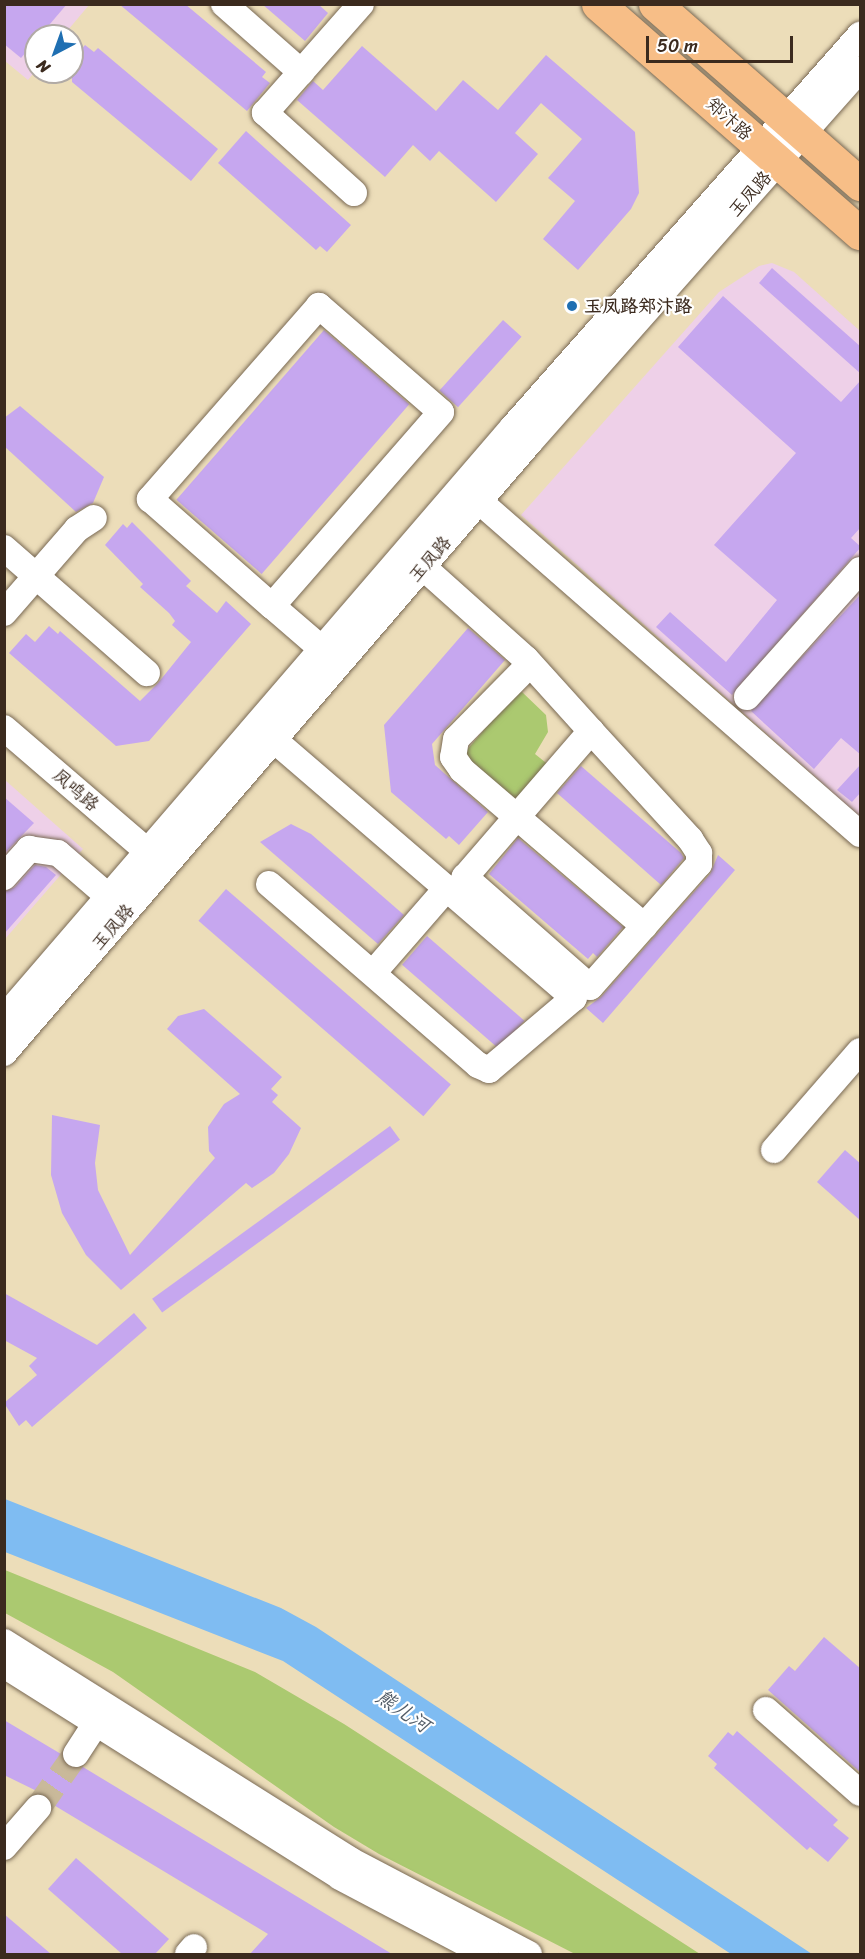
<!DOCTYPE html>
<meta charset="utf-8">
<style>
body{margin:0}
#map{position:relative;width:865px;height:1959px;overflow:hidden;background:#ecddb9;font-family:Sriracha,"LXGW WenKai TC",sans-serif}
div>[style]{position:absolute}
.built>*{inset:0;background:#eed0e8}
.green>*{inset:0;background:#abc970}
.water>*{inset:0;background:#7fbcf2}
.building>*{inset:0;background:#c6a7ef;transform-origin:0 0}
.minor-tunnel>*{height:26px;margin-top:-13px;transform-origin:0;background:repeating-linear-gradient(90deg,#c9b99a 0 26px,transparent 0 39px)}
.roads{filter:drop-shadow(0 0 2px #796954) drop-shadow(0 0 2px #796954)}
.minor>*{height:26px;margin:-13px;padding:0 13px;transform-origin:13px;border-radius:13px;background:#fff}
.major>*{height:33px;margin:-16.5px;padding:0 16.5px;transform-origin:16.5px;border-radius:16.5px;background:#f7be87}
.dots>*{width:16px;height:16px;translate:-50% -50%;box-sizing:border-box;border:3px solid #fff;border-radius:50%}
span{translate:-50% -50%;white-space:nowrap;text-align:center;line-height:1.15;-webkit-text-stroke:4.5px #fff;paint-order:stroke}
.street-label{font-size:18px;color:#3b2a1e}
.poi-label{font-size:18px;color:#3b2a1e;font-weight:700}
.left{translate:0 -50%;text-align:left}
.water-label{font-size:20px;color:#535d68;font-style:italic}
.frame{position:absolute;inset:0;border:6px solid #3b2a1e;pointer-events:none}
.north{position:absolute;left:24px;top:24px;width:60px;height:60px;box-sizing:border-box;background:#fff;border:2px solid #b1aaa5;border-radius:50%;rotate:221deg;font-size:16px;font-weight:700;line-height:24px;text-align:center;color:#3b2a1e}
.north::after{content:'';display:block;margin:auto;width:21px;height:27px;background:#1f6fb2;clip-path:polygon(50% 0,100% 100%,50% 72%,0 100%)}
.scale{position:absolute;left:646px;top:36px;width:147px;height:27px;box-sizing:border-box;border:3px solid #3b2a1e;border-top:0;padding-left:8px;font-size:18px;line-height:21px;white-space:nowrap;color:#3b2a1e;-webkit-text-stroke:4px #fff;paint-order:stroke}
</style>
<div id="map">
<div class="built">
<div style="clip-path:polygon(4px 5px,89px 5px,63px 36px,36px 36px,36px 70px,28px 80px,5px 61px)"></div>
<div style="clip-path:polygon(772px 263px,794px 272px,860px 331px,860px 817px,521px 515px,719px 292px,759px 266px)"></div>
<div style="clip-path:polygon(5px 780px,83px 849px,5px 939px)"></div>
</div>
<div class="green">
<div style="clip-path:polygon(522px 692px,546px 715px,548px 732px,535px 754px,550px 766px,524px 796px,514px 799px,474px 768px,466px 751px,513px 696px)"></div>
<div style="clip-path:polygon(5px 1570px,255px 1672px,344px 1724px,700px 1954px,575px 1954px,379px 1854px,334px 1827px,113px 1672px,5px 1613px)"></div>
</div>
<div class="water">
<div style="clip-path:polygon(5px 1499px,281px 1608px,316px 1627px,812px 1954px,731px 1954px,283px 1661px,5px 1552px)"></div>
</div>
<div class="building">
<div style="clip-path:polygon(4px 4px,67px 4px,21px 58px,4px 44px)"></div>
<div style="clip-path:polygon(119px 4px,185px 4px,266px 72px,262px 77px,270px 83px,247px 111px)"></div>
<div style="clip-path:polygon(262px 4px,318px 4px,328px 13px,305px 41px)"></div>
<div style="clip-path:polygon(85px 45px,94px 52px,98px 48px,218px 149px,191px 181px,72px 82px,72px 61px)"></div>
<div style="clip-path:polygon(362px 46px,436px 111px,463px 80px,498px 110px,546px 55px,635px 132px,639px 193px,631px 209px,578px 270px,543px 239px,575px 201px,548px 178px,582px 139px,541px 103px,515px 133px,538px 154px,496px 202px,439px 151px,430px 161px,413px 145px,385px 177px,297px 100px,313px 81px,323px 90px)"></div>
<div style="clip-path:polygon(246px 131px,351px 225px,327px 252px,320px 246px,316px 250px,218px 163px)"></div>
<div style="clip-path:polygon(772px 268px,861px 347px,861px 374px,759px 283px)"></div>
<div style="clip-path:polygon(723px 296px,841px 402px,861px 380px,861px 527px,851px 538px,861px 547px,732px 695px,656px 627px,670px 612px,726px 662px,777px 600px,714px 545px,796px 453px,678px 347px)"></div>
<div style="left:503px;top:320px;width:25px;height:95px;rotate:42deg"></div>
<div style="left:324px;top:330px;width:113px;height:225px;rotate:41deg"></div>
<div style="clip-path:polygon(20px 406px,104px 477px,93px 503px,76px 512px,4px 446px,4px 418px)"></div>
<div style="clip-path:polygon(132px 522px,191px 581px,186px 586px,217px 613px,226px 601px,251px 624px,149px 741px,116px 746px,9px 653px,26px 634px,35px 642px,49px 626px,58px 634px,60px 631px,140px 701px,158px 683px,191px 642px,172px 625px,175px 621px,169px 613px,140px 587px,143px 584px,105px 545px,123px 524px,127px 528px)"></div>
<div style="clip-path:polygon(861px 594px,861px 755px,841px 738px,814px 769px,751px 711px)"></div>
<div style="clip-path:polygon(468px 628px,505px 660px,432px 744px,435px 765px,488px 812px,459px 845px,449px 836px,446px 839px,391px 792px,384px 725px)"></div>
<div style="clip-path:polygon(861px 764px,861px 792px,852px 802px,837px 790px)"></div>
<div style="clip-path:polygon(581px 766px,681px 853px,684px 858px,661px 885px,557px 793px)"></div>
<div style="clip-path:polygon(4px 797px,34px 823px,4px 854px)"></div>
<div style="clip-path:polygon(291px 824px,311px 834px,404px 915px,378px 944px,260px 842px)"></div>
<div style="clip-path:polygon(518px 838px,623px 927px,597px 957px,593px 953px,588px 959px,489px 874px)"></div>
<div style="clip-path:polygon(718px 855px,735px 870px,603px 1023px,586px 1008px,601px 997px,710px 874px)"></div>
<div style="clip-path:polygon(35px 865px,46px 867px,56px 875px,4px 934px,4px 892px,15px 887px)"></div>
<div style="left:226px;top:889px;width:298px;height:42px;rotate:41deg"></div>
<div style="left:427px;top:936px;width:129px;height:38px;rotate:41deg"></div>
<div style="clip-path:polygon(204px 1009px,282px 1077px,271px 1089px,278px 1095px,272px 1102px,301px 1128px,289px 1154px,274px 1173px,252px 1188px,246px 1183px,121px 1290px,86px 1255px,62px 1213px,51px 1175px,52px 1115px,100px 1125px,95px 1163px,98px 1190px,130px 1255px,215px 1158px,209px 1151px,208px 1127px,224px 1104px,240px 1094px,167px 1029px,178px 1016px)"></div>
<div style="left:390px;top:1126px;width:17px;height:294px;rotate:54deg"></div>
<div style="clip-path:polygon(845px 1150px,861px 1164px,861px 1221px,817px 1182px)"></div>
<div style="clip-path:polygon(4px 1293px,97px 1345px,134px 1313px,147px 1328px,32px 1427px,26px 1420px,19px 1426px,4px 1403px,37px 1375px,29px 1366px,37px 1358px,4px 1340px)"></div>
<div style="clip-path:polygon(824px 1637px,861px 1669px,861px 1773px,768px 1690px,789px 1666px,795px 1671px)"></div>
<div style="clip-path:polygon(4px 1720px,61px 1754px,68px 1767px,83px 1767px,392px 1954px,250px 1954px,268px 1934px,52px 1804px,47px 1796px,4px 1775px)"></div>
<div style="clip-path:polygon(737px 1731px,838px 1820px,833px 1825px,849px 1838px,828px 1862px,810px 1847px,807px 1850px,714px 1768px,717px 1764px,708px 1756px,728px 1732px,733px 1736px)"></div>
<div style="clip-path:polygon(76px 1858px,169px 1939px,155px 1954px,122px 1954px,48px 1889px)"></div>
<div style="clip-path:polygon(4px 1914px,51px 1954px,4px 1954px)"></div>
</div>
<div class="minor-tunnel">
<div style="left:38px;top:1808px;width:66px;rotate:-54.9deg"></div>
</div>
<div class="roads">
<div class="minor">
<div style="left:224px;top:4px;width:103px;rotate:41.4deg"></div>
<div style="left:354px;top:193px;width:120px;rotate:-138deg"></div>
<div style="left:265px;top:113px;width:145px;rotate:-48.6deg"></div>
<div style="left:479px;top:501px;width:506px;rotate:41.15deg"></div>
<div style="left:4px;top:548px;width:190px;rotate:41.2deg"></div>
<div style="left:423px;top:567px;width:138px;rotate:41.8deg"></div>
<div style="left:526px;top:659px;width:97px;rotate:47.9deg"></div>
<div style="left:591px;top:731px;width:147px;rotate:47.5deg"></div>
<div style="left:690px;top:839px;width:17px;rotate:57deg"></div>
<div style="left:699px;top:853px;width:11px;rotate:90deg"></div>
<div style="left:699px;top:864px;width:164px;rotate:131.5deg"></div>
<div style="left:590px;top:987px;width:167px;rotate:-138.7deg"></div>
<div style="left:465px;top:877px;width:193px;rotate:-49.2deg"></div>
<div style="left:272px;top:606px;width:257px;rotate:-48.9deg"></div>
<div style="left:441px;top:412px;width:162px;rotate:-139deg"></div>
<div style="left:319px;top:306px;width:257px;rotate:131.2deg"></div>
<div style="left:150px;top:499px;width:162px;rotate:41.3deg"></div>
<div style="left:272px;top:606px;width:66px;rotate:40.7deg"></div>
<div style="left:4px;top:613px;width:111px;rotate:-49deg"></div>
<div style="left:77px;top:529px;width:20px;rotate:-33deg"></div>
<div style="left:530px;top:664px;width:105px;rotate:134.6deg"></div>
<div style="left:456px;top:739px;width:18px;rotate:99deg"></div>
<div style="left:453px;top:757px;width:16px;rotate:55deg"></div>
<div style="left:462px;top:770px;width:240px;rotate:40.6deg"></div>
<div style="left:747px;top:697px;width:170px;rotate:-48.3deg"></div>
<div style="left:4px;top:728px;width:190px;rotate:40.7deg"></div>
<div style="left:4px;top:877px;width:38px;rotate:-48deg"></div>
<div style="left:29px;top:849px;width:29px;rotate:8deg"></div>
<div style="left:58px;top:853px;width:67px;rotate:40.8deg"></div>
<div style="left:269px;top:884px;width:276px;rotate:40.9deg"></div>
<div style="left:478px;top:1065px;width:12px;rotate:24deg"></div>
<div style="left:489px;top:1070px;width:111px;rotate:-40.3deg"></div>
<div style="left:574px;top:998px;width:396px;rotate:-139.3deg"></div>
<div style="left:373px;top:973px;width:113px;rotate:-49deg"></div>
<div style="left:4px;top:1018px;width:780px;rotate:-49.26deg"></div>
<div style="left:513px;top:427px;width:524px;rotate:-48.48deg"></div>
<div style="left:4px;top:1053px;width:806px;rotate:-49.28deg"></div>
<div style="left:530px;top:442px;width:498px;rotate:-48.5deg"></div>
<div style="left:774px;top:1150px;width:131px;rotate:-49deg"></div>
<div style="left:4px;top:1642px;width:409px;rotate:32.2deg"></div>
<div style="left:350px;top:1860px;width:202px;rotate:27.7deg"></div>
<div style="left:4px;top:1665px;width:397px;rotate:32.2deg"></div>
<div style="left:340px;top:1877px;width:165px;rotate:27.8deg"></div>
<div style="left:766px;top:1710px;width:125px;rotate:41.4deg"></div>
<div style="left:76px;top:1754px;width:38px;rotate:-57deg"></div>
<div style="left:4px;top:1847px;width:52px;rotate:-48.9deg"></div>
<div style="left:188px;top:1954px;width:9px;rotate:-49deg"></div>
</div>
<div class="major">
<div style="left:598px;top:4px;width:348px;rotate:41.2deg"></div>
<div style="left:655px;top:4px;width:273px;rotate:41.3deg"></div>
</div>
</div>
<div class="dots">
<div style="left:572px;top:306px;background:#1f6fb2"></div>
</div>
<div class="street-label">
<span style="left:729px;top:119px;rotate:41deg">郑汴路</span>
<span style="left:750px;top:194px;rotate:-48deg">玉凤路</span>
<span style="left:430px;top:559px;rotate:-49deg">玉凤路</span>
<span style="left:76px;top:790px;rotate:41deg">凤鸣路</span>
<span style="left:113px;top:927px;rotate:-49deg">玉凤路</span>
</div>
<div class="poi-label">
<span class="left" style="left:584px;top:306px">玉凤路郑汴路</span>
</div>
<div class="water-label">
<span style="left:403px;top:1711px;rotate:34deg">熊儿河</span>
</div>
<div class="frame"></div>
<div class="north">N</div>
<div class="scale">50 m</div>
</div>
